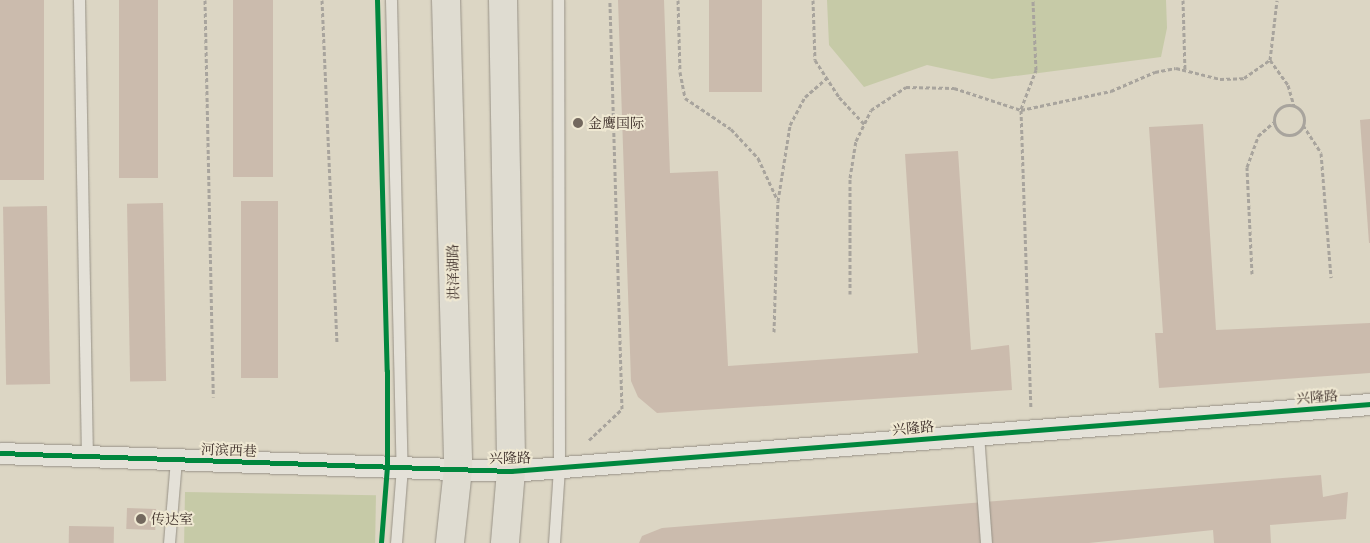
<!DOCTYPE html>
<meta charset="utf-8">
<style>
body{margin:0}
#map{position:relative;width:1370px;height:543px;overflow:hidden;background:#dcd6c4;font-family:"Libre Caslon Text","Noto Serif SC",serif}
div>[style]{position:absolute}
.green>*{inset:0;background:#c6caa7;transform-origin:0 0}
.building>*{inset:0;background:#cbbbad;transform-origin:0 0}
.path>*{height:3px;margin-top:-1.5px;transform-origin:0;background:repeating-linear-gradient(90deg,#a8a49d 0 4px,transparent 0 6.5px)}
.path>.ring{margin:-1.5px;padding:0;box-sizing:content-box;background:none;border:3px solid #a8a49d;border-radius:50%}
.roads{filter:drop-shadow(0 0 1px #979186) drop-shadow(0 0 1px #979186)}
.service>*{height:11px;margin:-5.5px;padding:0 5.5px;transform-origin:5.5px;border-radius:5.5px;background:#e4e1d8}
.minor>*{height:21px;margin:-10.5px;padding:0 10.5px;transform-origin:10.5px;border-radius:10.5px;background:#e4e1d8}
.primary>*{height:28px;margin:-14px;padding:0 14px;transform-origin:14px;border-radius:14px;background:#dfdcd1}
.cycleway>*{height:5px;margin:-2.5px;padding:0 2.5px;transform-origin:2.5px;border-radius:2.5px;background:#00873e}
.dots>*{width:14px;height:14px;translate:-50% -50%;box-sizing:border-box;border:2px solid #efe8d2;border-radius:50%}
span{translate:-50% -50%;white-space:nowrap;text-align:center;line-height:1.15;-webkit-text-stroke:4px #efe8d2;paint-order:stroke}
.poi-label{font-size:14px;color:#3b2c27}
.left{translate:0 -50%;text-align:left}
.street-label{font-size:14px;color:#3b2c27}
</style>
<div id="map">
<div class="green">
<div style="clip-path:polygon(827px 0,1166px 0,1167px 28px,1161px 57px,992px 79px,927px 65px,864px 87px,829px 45px)"></div>
<div style="left:185px;top:492px;width:191px;height:51px;rotate:1deg"></div>
</div>
<div class="building">
<div style="left:0;top:0;width:44px;height:180px"></div>
<div style="left:119px;top:0;width:39px;height:178px"></div>
<div style="left:233px;top:0;width:40px;height:177px"></div>
<div style="clip-path:polygon(618px 0,664px 0,670px 173px,718px 171px,728px 366px,918px 353px,905px 154px,958px 151px,971px 350px,1009px 345px,1012px 390px,657px 413px,638px 397px,631px 381px)"></div>
<div style="left:709px;top:0;width:53px;height:92px"></div>
<div style="clip-path:polygon(1370px 119px,1370px 243px,1369px 243px,1360px 120px)"></div>
<div style="clip-path:polygon(1203px 124px,1216px 330px,1370px 323px,1370px 373px,1159px 388px,1155px 333px,1163px 333px,1149px 127px)"></div>
<div style="left:241px;top:201px;width:37px;height:177px"></div>
<div style="left:163px;top:203px;width:178px;height:36px;rotate:89deg"></div>
<div style="left:47px;top:206px;width:178px;height:44px;rotate:89deg"></div>
<div style="clip-path:polygon(1321px 475px,1323px 497px,1348px 492px,1346px 519px,1270px 525px,1271px 543px,1214px 543px,1213px 530px,1089px 543px,639px 543px,642px 536px,662px 528px)"></div>
<div style="left:127px;top:508px;width:29px;height:21px;rotate:2deg"></div>
<div style="left:69px;top:526px;width:45px;height:17px;rotate:1deg"></div>
</div>
<div class="path">
<div style="left:205px;top:0;width:397px;rotate:88.8deg"></div>
<div style="left:322px;top:0;width:344px;rotate:87.5deg"></div>
<div style="left:678px;top:0;width:72px;rotate:88.4deg"></div>
<div style="left:680px;top:72px;width:26px;rotate:79deg"></div>
<div style="left:685px;top:98px;width:55px;rotate:34deg"></div>
<div style="left:731px;top:129px;width:40px;rotate:47deg"></div>
<div style="left:758px;top:158px;width:45px;rotate:65.1deg"></div>
<div style="left:813px;top:0;width:60px;rotate:88.1deg"></div>
<div style="left:815px;top:60px;width:44px;rotate:57deg"></div>
<div style="left:839px;top:97px;width:37px;rotate:47deg"></div>
<div style="left:1183px;top:0;width:70px;rotate:88.4deg"></div>
<div style="left:1270px;top:60px;width:31px;rotate:54deg"></div>
<div style="left:1288px;top:85px;width:22px;rotate:74deg"></div>
<div class="ring" style="left:1274px;top:105px;width:27px;height:27px"></div>
<div style="left:1021px;top:109px;width:42px;rotate:-69deg"></div>
<div style="left:1036px;top:70px;width:70px;rotate:-92.5deg"></div>
<div style="left:1021px;top:110px;width:92px;rotate:-11.9deg"></div>
<div style="left:1111px;top:91px;width:48px;rotate:-23.4deg"></div>
<div style="left:1155px;top:72px;width:21px;rotate:-11deg"></div>
<div style="left:1176px;top:68px;width:45px;rotate:14deg"></div>
<div style="left:1220px;top:79px;width:24px;rotate:-2deg"></div>
<div style="left:1244px;top:78px;width:32px;rotate:-35deg"></div>
<div style="left:1270px;top:60px;width:60px;rotate:-83.3deg"></div>
<div style="left:1303px;top:125px;width:33px;rotate:57deg"></div>
<div style="left:1321px;top:153px;width:125px;rotate:85.4deg"></div>
<div style="left:1252px;top:274px;width:107px;rotate:-92.7deg"></div>
<div style="left:1247px;top:167px;width:33px;rotate:-70deg"></div>
<div style="left:1258px;top:136px;width:21px;rotate:-41deg"></div>
<div style="left:850px;top:294px;width:116px;rotate:-90deg"></div>
<div style="left:850px;top:178px;width:37px;rotate:-81deg"></div>
<div style="left:856px;top:141px;width:34px;rotate:-64deg"></div>
<div style="left:871px;top:110px;width:42px;rotate:-33.3deg"></div>
<div style="left:906px;top:87px;width:48px;rotate:1.2deg"></div>
<div style="left:954px;top:88px;width:71px;rotate:18.2deg"></div>
<div style="left:1021px;top:110px;width:297px;rotate:88.1deg"></div>
<div style="left:774px;top:332px;width:131px;rotate:-88.3deg"></div>
<div style="left:778px;top:201px;width:77px;rotate:-81deg"></div>
<div style="left:790px;top:125px;width:32px;rotate:-62deg"></div>
<div style="left:805px;top:97px;width:29px;rotate:-41deg"></div>
<div style="left:589px;top:440px;width:45px;rotate:-43.2deg"></div>
<div style="left:622px;top:409px;width:409px;rotate:-91.7deg"></div>
</div>
<div class="roads">
<div class="service">
<div style="left:79px;top:0;width:456px;rotate:89deg"></div>
<div style="left:391px;top:0;width:467px;rotate:88.7deg"></div>
<div style="left:402px;top:467px;width:76px;rotate:94.5deg"></div>
<div style="left:978px;top:434px;width:109px;rotate:85.8deg"></div>
<div style="left:169px;top:543px;width:84px;rotate:-85.2deg"></div>
<div style="left:554px;top:543px;width:76px;rotate:-86.2deg"></div>
<div style="left:559px;top:467px;width:467px;rotate:-90.1deg"></div>
</div>
<div class="minor">
<div style="left:0;top:453px;width:511px;rotate:2.02deg"></div>
<div style="left:511px;top:471px;width:862px;rotate:-4.46deg"></div>
</div>
<div class="primary">
<div style="left:446px;top:0;width:469px;rotate:88.5deg"></div>
<div style="left:458px;top:469px;width:74px;rotate:96.2deg"></div>
<div style="left:503px;top:0;width:471px;rotate:89deg"></div>
<div style="left:511px;top:471px;width:72px;rotate:94.8deg"></div>
</div>
</div>
<div class="cycleway">
<div style="left:377px;top:0;width:371px;rotate:88.5deg"></div>
<div style="left:387px;top:371px;width:95px;rotate:90deg"></div>
<div style="left:387px;top:466px;width:77px;rotate:94.5deg"></div>
<div style="left:0;top:453px;width:511px;rotate:2.02deg"></div>
<div style="left:511px;top:471px;width:862px;rotate:-4.46deg"></div>
</div>
<div class="dots">
<div style="left:578px;top:123px;background:#73685e"></div>
<div style="left:141px;top:519px;background:#73685e"></div>
</div>
<div class="poi-label">
<span class="left" style="left:588px;top:123px">金鹰国际</span>
<span class="left" style="left:151px;top:519px">传达室</span>
</div>
<div class="street-label">
<span style="left:453px;top:272px;rotate:-91deg">洪泽湖路</span>
<span style="left:1317px;top:397px;rotate:-4deg">兴隆路</span>
<span style="left:913px;top:428px;rotate:-5deg">兴隆路</span>
<span style="left:229px;top:450px;rotate:2deg">河滨西巷</span>
<span style="left:510px;top:458px;rotate:-1deg">兴隆路</span>
</div>
</div>
